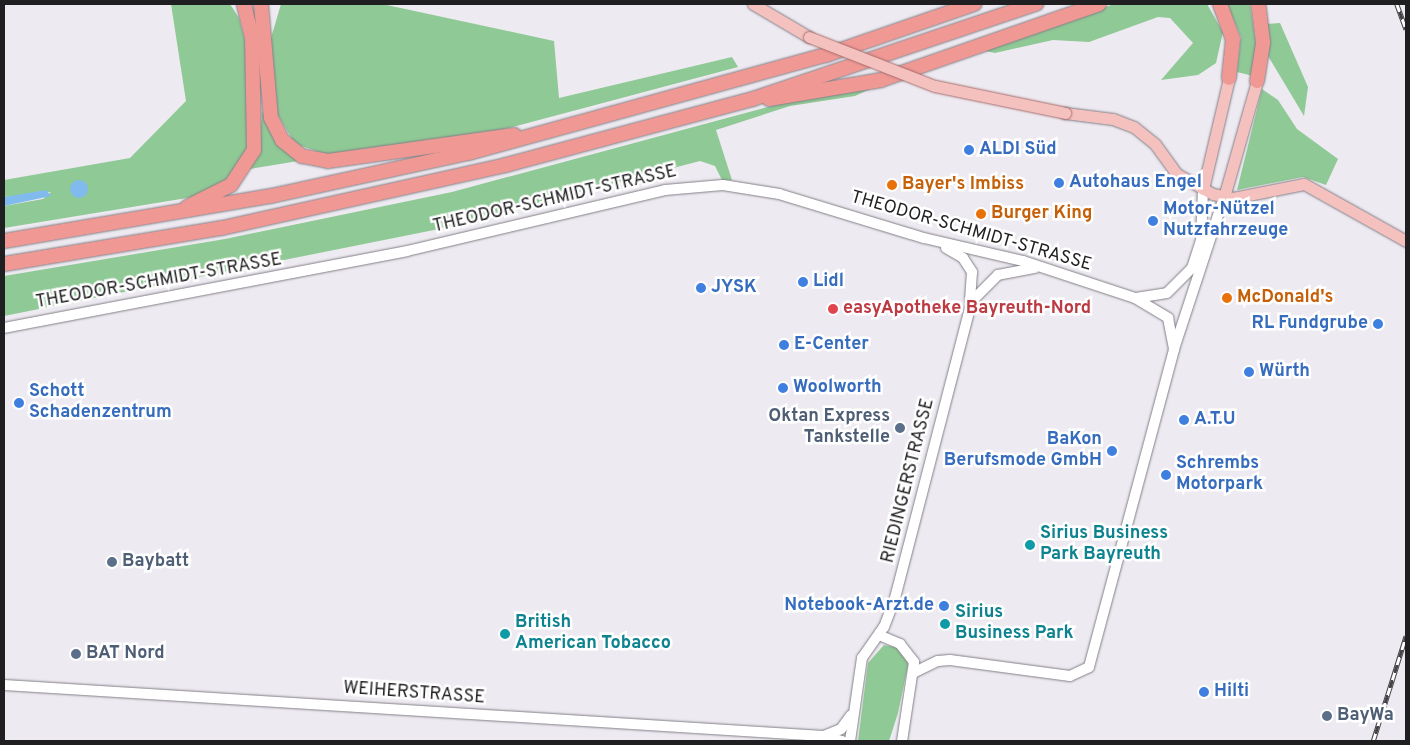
<!DOCTYPE html>
<meta charset="utf-8">
<style>
body{margin:0}
#map{position:relative;width:1410px;height:745px;overflow:hidden;background:#edeaf1;font-family:Overpass,sans-serif}
div>[style]{position:absolute}
.green>*{inset:0;background:#8fc995}
.water>*{inset:0;background:#81bbee}
.round{border-radius:50%}
.roads{filter:drop-shadow(0 0 1px #837f86) drop-shadow(0 0 1px #837f86)}
.secondary>*{height:10px;margin:-5px;padding:0 5px;transform-origin:5px;border-radius:5px;background:#fff}
.primary>*{height:11px;margin:-5.5px;padding:0 5.5px;transform-origin:5.5px;border-radius:5.5px;background:#f5c1bf}
.highway>*{height:14px;margin:-7px;padding:0 7px;transform-origin:7px;border-radius:7px;background:#ef9894}
.rail>*{height:4.5px;margin-top:-2.25px;transform-origin:0;background:repeating-linear-gradient(90deg,#fff 0 8px,#454346 0 16px);box-sizing:border-box;border-block:1px solid #454346}
.bridges{filter:drop-shadow(0 0 1px #a66d6b) drop-shadow(0 0 1px #a66d6b)}
.primary-bridge>*{height:11px;margin:-5.5px;padding:0 5.5px;transform-origin:5.5px;border-radius:5.5px;background:#f5c1bf}
.dots>*{width:14px;height:14px;translate:-50% -50%;box-sizing:border-box;border:2px solid #fff;border-radius:50%}
span{translate:-50% -50%;white-space:nowrap;text-align:center;line-height:1.15;-webkit-text-stroke:5px #fff;paint-order:stroke}
.shop-label{font-size:18px;color:#366cbe;font-weight:700}
.left{translate:0 -50%;text-align:left}
.right{translate:-100% -50%;text-align:right}
.food-label{font-size:18px;color:#c56008;font-weight:700}
.street-label{font-size:18px;color:#1f1e20}
.health-label{font-size:18px;color:#be3a42;font-weight:700}
.service-label{font-size:18px;color:#4e5e75;font-weight:700}
.culture-label{font-size:18px;color:#0d838f;font-weight:700}
.frame{position:absolute;inset:0;border:5px solid #1f1e20;pointer-events:none}
</style>
<div id="map">
<div class="green">
<div style="clip-path:polygon(171px 4px,230px 4px,239px 18px,247px 48px,248px 148px,241px 163px,223px 184px,193px 197px,4px 228px,4px 206px,43px 199px,51px 192px,4px 197px,4px 180px,130px 158px,186px 101px)"></div>
<div style="clip-path:polygon(281px 4px,382px 4px,554px 41px,559px 98px,732px 57px,738px 67px,501px 130px,328px 155px,295px 144px,276px 112px,271px 38px)"></div>
<div style="clip-path:polygon(1114px 4px,1207px 4px,1223px 32px,1216px 63px,1198px 75px,1161px 80px,1193px 43px,1170px 18px,1158px 17px,1089px 42px,1053px 40px,995px 53px,981px 50px)"></div>
<div style="clip-path:polygon(1227px 4px,1250px 4px,1257px 51px,1253px 76px,1237px 72px,1241px 37px)"></div>
<div style="clip-path:polygon(1280px 23px,1308px 87px,1304px 116px,1268px 56px,1267px 24px)"></div>
<div style="clip-path:polygon(881px 84px,855px 96px,790px 106px,716px 130px,732px 180px,722px 180px,715px 166px,700px 161px,434px 230px,4px 316px,4px 276px,225px 239px,452px 192px,786px 102px)"></div>
<div style="clip-path:polygon(1262px 89px,1278px 100px,1297px 129px,1338px 159px,1326px 185px,1303px 177px,1237px 190px)"></div>
<div style="clip-path:polygon(262px 111px,270px 130px,298px 161px,250px 169px,260px 145px)"></div>
<div style="clip-path:polygon(884px 645px,904px 649px,908px 665px,898px 713px,889px 741px,858px 741px,868px 663px)"></div>
</div>
<div class="water">
<div class="round" style="left:70px;top:180px;width:18px;height:18px"></div>
<div style="clip-path:polygon(46px 190px,51px 196px,4px 206px,4px 197px)"></div>
</div>
<div class="roads">
<div class="secondary">
<div style="left:946px;top:248px;width:20px;rotate:30deg"></div>
<div style="left:963px;top:258px;width:17px;rotate:57deg"></div>
<div style="left:972px;top:272px;width:28px;rotate:94deg"></div>
<div style="left:1136px;top:298px;width:31px;rotate:-9deg"></div>
<div style="left:1167px;top:293px;width:35px;rotate:-45deg"></div>
<div style="left:1192px;top:268px;width:28px;rotate:-72deg"></div>
<div style="left:1201px;top:241px;width:52px;rotate:-87.8deg"></div>
<div style="left:4px;top:328px;width:410px;rotate:-10.8deg"></div>
<div style="left:407px;top:251px;width:265px;rotate:-13.3deg"></div>
<div style="left:665px;top:190px;width:58px;rotate:-4.9deg"></div>
<div style="left:723px;top:185px;width:57px;rotate:9.1deg"></div>
<div style="left:779px;top:194px;width:152px;rotate:16.9deg"></div>
<div style="left:924px;top:238px;width:102px;rotate:13.1deg"></div>
<div style="left:1023px;top:261px;width:118px;rotate:18.3deg"></div>
<div style="left:1135px;top:298px;width:39px;rotate:31deg"></div>
<div style="left:1168px;top:318px;width:32px;rotate:79deg"></div>
<div style="left:879px;top:635px;width:23px;rotate:23deg"></div>
<div style="left:900px;top:644px;width:23px;rotate:52deg"></div>
<div style="left:914px;top:662px;width:80px;rotate:98.6deg"></div>
<div style="left:915px;top:672px;width:25px;rotate:-26deg"></div>
<div style="left:938px;top:661px;width:12px;rotate:-5deg"></div>
<div style="left:950px;top:660px;width:121px;rotate:7.6deg"></div>
<div style="left:1070px;top:676px;width:21px;rotate:-25deg"></div>
<div style="left:1089px;top:667px;width:329px;rotate:-75deg"></div>
<div style="left:1174px;top:349px;width:160px;rotate:-71.8deg"></div>
<div style="left:4px;top:685px;width:821px;rotate:3.56deg"></div>
<div style="left:823px;top:736px;width:20px;rotate:15deg"></div>
<div style="left:824px;top:736px;width:18px;rotate:-22deg"></div>
<div style="left:841px;top:729px;width:17px;rotate:-54deg"></div>
<div style="left:850px;top:741px;width:84px;rotate:-81.8deg"></div>
<div style="left:862px;top:658px;width:38px;rotate:-55deg"></div>
<div style="left:884px;top:627px;width:31px;rotate:-69deg"></div>
<div style="left:895px;top:598px;width:307px;rotate:-75.5deg"></div>
<div style="left:972px;top:301px;width:37px;rotate:-45deg"></div>
<div style="left:998px;top:275px;width:38px;rotate:-11deg"></div>
</div>
<div class="primary">
<div style="left:753px;top:4px;width:65px;rotate:30.5deg"></div>
<div style="left:1065px;top:113px;width:48px;rotate:7.1deg"></div>
<div style="left:1113px;top:119px;width:22px;rotate:21deg"></div>
<div style="left:1134px;top:127px;width:27px;rotate:39deg"></div>
<div style="left:1155px;top:144px;width:37px;rotate:54deg"></div>
<div style="left:1177px;top:174px;width:41px;rotate:29.1deg"></div>
<div style="left:1213px;top:194px;width:20px;rotate:11deg"></div>
<div style="left:1233px;top:198px;width:72px;rotate:-11.2deg"></div>
<div style="left:1304px;top:184px;width:117px;rotate:29.2deg"></div>
<div style="left:1203px;top:189px;width:114px;rotate:-76.8deg"></div>
<div style="left:1224px;top:197px;width:121px;rotate:-74.1deg"></div>
</div>
<div class="highway">
<div style="left:261px;top:4px;width:114px;rotate:85deg"></div>
<div style="left:271px;top:118px;width:25px;rotate:63deg"></div>
<div style="left:282px;top:140px;width:26px;rotate:39deg"></div>
<div style="left:302px;top:156px;width:26px;rotate:11deg"></div>
<div style="left:328px;top:161px;width:188px;rotate:-8deg"></div>
<div style="left:1220px;top:4px;width:37px;rotate:70deg"></div>
<div style="left:1233px;top:39px;width:39px;rotate:96deg"></div>
<div style="left:1257px;top:81px;width:39px;rotate:-81deg"></div>
<div style="left:1263px;top:42px;width:38px;rotate:-97deg"></div>
<div style="left:769px;top:99px;width:114px;rotate:-9.6deg"></div>
<div style="left:881px;top:80px;width:231px;rotate:-19.2deg"></div>
<div style="left:187px;top:207px;width:49px;rotate:-26.6deg"></div>
<div style="left:231px;top:185px;width:42px;rotate:-56.7deg"></div>
<div style="left:254px;top:150px;width:113px;rotate:-91deg"></div>
<div style="left:252px;top:37px;width:34px;rotate:-104deg"></div>
<div style="left:4px;top:241px;width:271px;rotate:-9.6deg"></div>
<div style="left:271px;top:196px;width:203px;rotate:-12.3deg"></div>
<div style="left:469px;top:153px;width:370px;rotate:-15.4deg"></div>
<div style="left:826px;top:55px;width:157px;rotate:-19deg"></div>
<div style="left:4px;top:264px;width:221px;rotate:-9.4deg"></div>
<div style="left:222px;top:228px;width:291px;rotate:-12.5deg"></div>
<div style="left:506px;top:165px;width:256px;rotate:-15deg"></div>
<div style="left:753px;top:99px;width:299px;rotate:-18.6deg"></div>
</div>
</div>
<div class="rail">
<div style="left:1397px;top:4px;width:27px;rotate:70deg"></div>
<div style="left:1373px;top:741px;width:110px;rotate:-72.6deg"></div>
</div>
<div class="bridges">
<div class="primary-bridge">
<div style="left:809px;top:37px;width:135px;rotate:21.3deg"></div>
<div style="left:935px;top:86px;width:133px;rotate:11.7deg"></div>
</div>
</div>
<div class="dots">
<div style="left:969px;top:150px;background:#3f7fe0"></div>
<div style="left:1059px;top:183px;background:#3f7fe0"></div>
<div style="left:892px;top:185px;background:#e8710a"></div>
<div style="left:981px;top:214px;background:#e8710a"></div>
<div style="left:1153px;top:221px;background:#3f7fe0"></div>
<div style="left:803px;top:282px;background:#3f7fe0"></div>
<div style="left:701px;top:288px;background:#3f7fe0"></div>
<div style="left:1227px;top:298px;background:#e8710a"></div>
<div style="left:833px;top:309px;background:#e0444e"></div>
<div style="left:1378px;top:324px;background:#3f7fe0"></div>
<div style="left:784px;top:345px;background:#3f7fe0"></div>
<div style="left:1249px;top:372px;background:#3f7fe0"></div>
<div style="left:783px;top:388px;background:#3f7fe0"></div>
<div style="left:19px;top:403px;background:#3f7fe0"></div>
<div style="left:1184px;top:420px;background:#3f7fe0"></div>
<div style="left:900px;top:428px;background:#5c6f8a"></div>
<div style="left:1112px;top:451px;background:#3f7fe0"></div>
<div style="left:1166px;top:475px;background:#3f7fe0"></div>
<div style="left:1030px;top:545px;background:#0f9aa8"></div>
<div style="left:112px;top:562px;background:#5c6f8a"></div>
<div style="left:944px;top:606px;background:#3f7fe0"></div>
<div style="left:945px;top:624px;background:#0f9aa8"></div>
<div style="left:505px;top:634px;background:#0f9aa8"></div>
<div style="left:76px;top:654px;background:#5c6f8a"></div>
<div style="left:1204px;top:692px;background:#3f7fe0"></div>
<div style="left:1327px;top:716px;background:#5c6f8a"></div>
</div>
<div class="shop-label">
<span class="left" style="left:979px;top:150px">ALDI Süd</span>
<span class="left" style="left:1069px;top:183px">Autohaus Engel</span>
<span class="left" style="left:1163px;top:221px">Motor-Nützel<br>Nutzfahrzeuge</span>
<span class="left" style="left:813px;top:282px">Lidl</span>
<span class="left" style="left:711px;top:288px">JYSK</span>
<span class="right" style="left:1368px;top:324px">RL Fundgrube</span>
<span class="left" style="left:794px;top:345px">E-Center</span>
<span class="left" style="left:1259px;top:372px">Würth</span>
<span class="left" style="left:793px;top:388px">Woolworth</span>
<span class="left" style="left:29px;top:403px">Schott<br>Schadenzentrum</span>
<span class="left" style="left:1194px;top:420px">A.T.U</span>
<span class="right" style="left:1102px;top:451px">BaKon<br>Berufsmode GmbH</span>
<span class="left" style="left:1176px;top:475px">Schrembs<br>Motorpark</span>
<span class="right" style="left:934px;top:606px">Notebook-Arzt.de</span>
<span class="left" style="left:1214px;top:692px">Hilti</span>
</div>
<div class="food-label">
<span class="left" style="left:902px;top:185px">Bayer's Imbiss</span>
<span class="left" style="left:991px;top:214px">Burger King</span>
<span class="left" style="left:1237px;top:298px">McDonald's</span>
</div>
<div class="street-label">
<span style="left:555px;top:200px;rotate:-13deg">THEODOR-SCHMIDT-STRASSE</span>
<span style="left:971px;top:232px;rotate:16deg">THEODOR-SCHMIDT-STRASSE</span>
<span style="left:159px;top:282px;rotate:-10deg">THEODOR-SCHMIDT-STRASSE</span>
<span style="left:909px;top:481px;rotate:-76deg">RIEDINGERSTRASSE</span>
<span style="left:414px;top:694px;rotate:4deg">WEIHERSTRASSE</span>
</div>
<div class="health-label">
<span class="left" style="left:843px;top:309px">easyApotheke Bayreuth-Nord</span>
</div>
<div class="service-label">
<span class="right" style="left:890px;top:428px">Oktan Express<br>Tankstelle</span>
<span class="left" style="left:122px;top:562px">Baybatt</span>
<span class="left" style="left:86px;top:654px">BAT Nord</span>
<span class="left" style="left:1337px;top:716px">BayWa</span>
</div>
<div class="culture-label">
<span class="left" style="left:1040px;top:545px">Sirius Business<br>Park Bayreuth</span>
<span class="left" style="left:955px;top:624px">Sirius<br>Business Park</span>
<span class="left" style="left:515px;top:634px">British<br>American Tobacco</span>
</div>
<div class="frame"></div>
</div>
